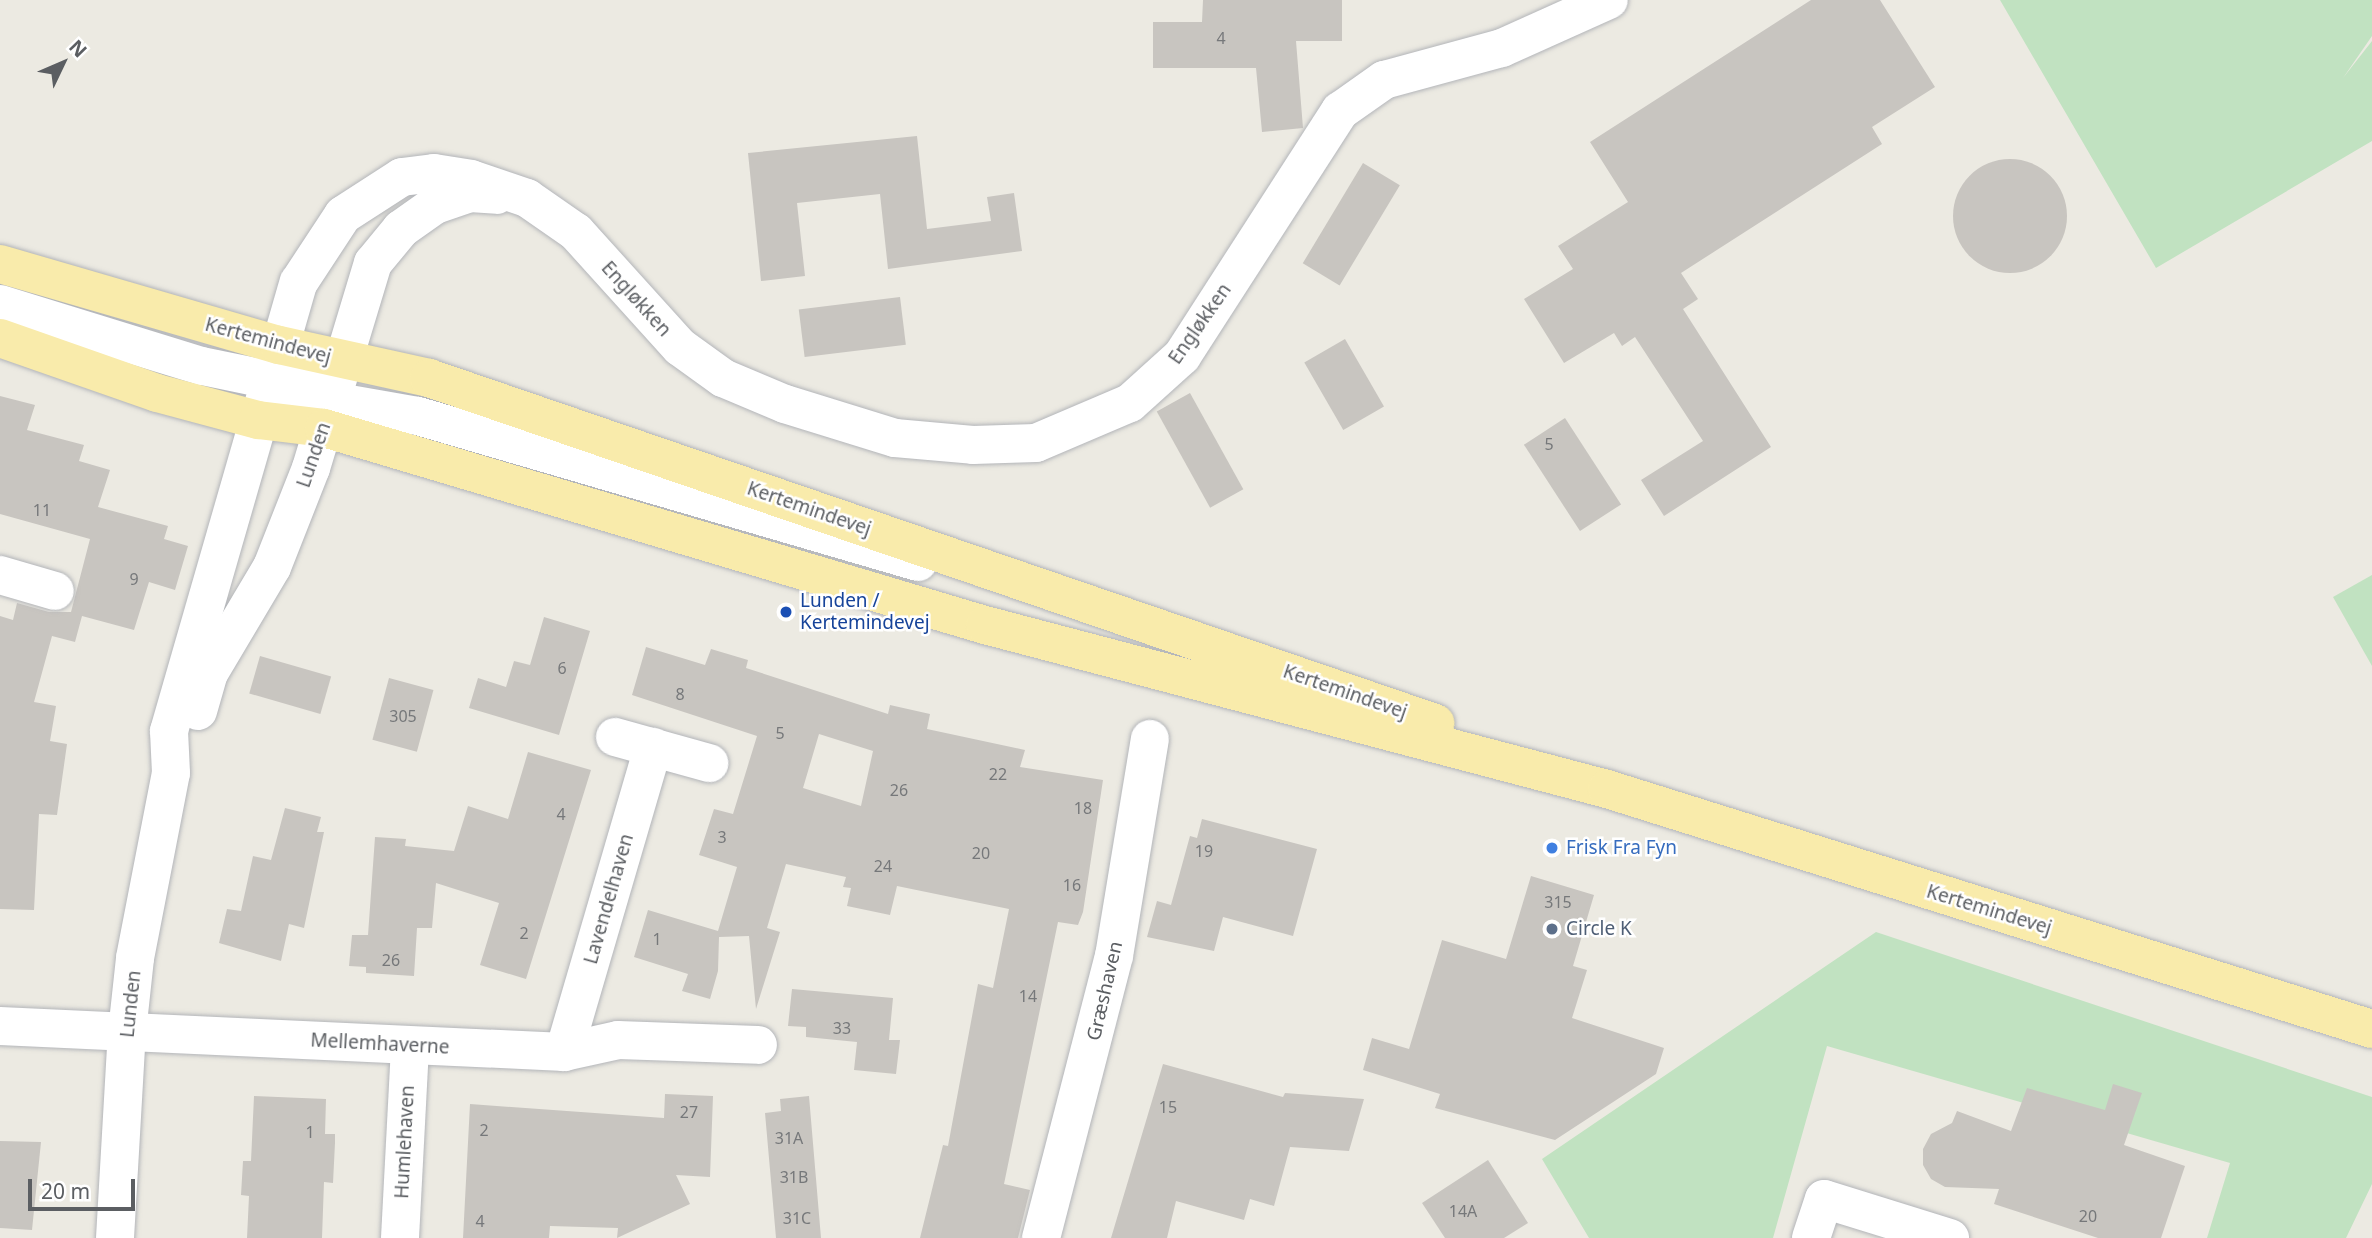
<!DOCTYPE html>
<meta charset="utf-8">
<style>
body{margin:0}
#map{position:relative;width:2372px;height:1238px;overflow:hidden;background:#eceae2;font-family:"Noto Sans",sans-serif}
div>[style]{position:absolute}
.green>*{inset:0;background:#c1e2c1}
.building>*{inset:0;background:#c8c5c0;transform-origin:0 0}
.round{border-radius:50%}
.roads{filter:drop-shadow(0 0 2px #b3b5b9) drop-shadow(0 0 2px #b3b5b9)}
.minor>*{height:38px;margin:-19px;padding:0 19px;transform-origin:19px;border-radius:19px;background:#fff}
.major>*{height:38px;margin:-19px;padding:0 19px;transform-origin:19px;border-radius:19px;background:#f9ebab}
.dots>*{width:19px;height:19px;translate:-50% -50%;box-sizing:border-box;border:4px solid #fff;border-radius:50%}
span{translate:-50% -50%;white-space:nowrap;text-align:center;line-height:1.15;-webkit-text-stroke:5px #fff;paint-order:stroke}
.number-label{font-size:16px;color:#76787a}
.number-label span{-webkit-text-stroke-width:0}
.street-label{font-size:19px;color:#5b5e62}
.transit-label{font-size:19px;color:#164399}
.left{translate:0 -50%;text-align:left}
.shop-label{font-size:19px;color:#366cbe}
.service-label{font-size:19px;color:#4e5e75}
.north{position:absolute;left:28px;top:28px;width:70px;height:70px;-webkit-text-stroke:5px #fff;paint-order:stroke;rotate:46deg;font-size:19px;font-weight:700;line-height:28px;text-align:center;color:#5b5e62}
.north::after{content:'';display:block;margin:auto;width:24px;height:32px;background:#5b5e62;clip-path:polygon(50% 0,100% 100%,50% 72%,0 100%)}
.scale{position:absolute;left:28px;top:1179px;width:107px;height:32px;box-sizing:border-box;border:4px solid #5b5e62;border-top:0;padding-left:9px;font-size:21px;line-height:24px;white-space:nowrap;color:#5b5e62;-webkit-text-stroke:5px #fff;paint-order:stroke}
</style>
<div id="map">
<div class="green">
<div style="clip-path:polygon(2000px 0,2372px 0,2372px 36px,2343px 78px,2372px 41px,2372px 141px,2156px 268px)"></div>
<div style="clip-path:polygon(2372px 575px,2372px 666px,2333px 597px)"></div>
<div style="clip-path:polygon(1876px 932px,2372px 1097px,2372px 1184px,2346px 1238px,2207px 1238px,2230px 1163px,1827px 1046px,1773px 1238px,1589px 1238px,1542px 1159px)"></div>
</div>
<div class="building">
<div style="clip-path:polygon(1203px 0,1342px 0,1342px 41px,1296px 41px,1303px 128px,1262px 132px,1256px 68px,1153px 68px,1153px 22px,1202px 22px)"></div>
<div style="clip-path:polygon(1811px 0,1880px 0,1935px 87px,1872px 127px,1882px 144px,1681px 273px,1698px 299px,1683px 309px,1771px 447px,1664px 516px,1641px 480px,1703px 441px,1635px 337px,1622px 346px,1614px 333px,1564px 363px,1524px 299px,1573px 269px,1558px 246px,1628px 202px,1590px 142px)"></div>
<div style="clip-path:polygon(917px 136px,927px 229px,991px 221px,987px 197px,1014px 193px,1022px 251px,888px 269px,880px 194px,797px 203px,805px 276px,761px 281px,748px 153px)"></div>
<div class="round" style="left:1953px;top:159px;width:114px;height:114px"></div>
<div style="left:1363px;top:163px;width:43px;height:117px;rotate:31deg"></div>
<div style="left:900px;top:297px;width:48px;height:102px;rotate:83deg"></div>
<div style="left:1345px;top:339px;width:78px;height:47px;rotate:60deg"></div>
<div style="left:1190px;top:393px;width:110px;height:38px;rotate:61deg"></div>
<div style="clip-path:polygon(0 396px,35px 405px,27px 430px,84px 445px,79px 461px,110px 470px,98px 507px,168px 526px,164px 539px,188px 546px,175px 590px,149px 582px,134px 630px,82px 616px,75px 642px,52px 636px,34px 702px,56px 706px,50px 741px,67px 744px,57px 815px,39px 814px,34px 910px,0 909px,0 616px,13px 620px,17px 603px,49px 612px,71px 612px,90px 539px,0 514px)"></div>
<div style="left:1565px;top:418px;width:103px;height:49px;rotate:57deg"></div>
<div style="clip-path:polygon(544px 617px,590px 631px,559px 735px,469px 708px,478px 678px,506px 687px,514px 661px,530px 665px)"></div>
<div style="clip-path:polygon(evenodd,646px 647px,705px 665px,711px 649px,748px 660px,746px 668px,888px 714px,890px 705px,930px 714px,927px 729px,1025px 750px,1020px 767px,1103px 780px,1083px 912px,1078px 925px,1058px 922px,1004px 1184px,1030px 1190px,1018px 1238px,920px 1238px,943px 1145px,948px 1146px,978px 984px,993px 988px,1009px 909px,897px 886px,890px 915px,847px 906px,851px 888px,843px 887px,846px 877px,786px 864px,767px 928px,780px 932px,756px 1009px,749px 936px,719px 937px,718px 971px,710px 999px,682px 991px,688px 974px,634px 957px,648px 910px,718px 931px,737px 867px,699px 855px,714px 809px,733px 814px,757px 736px,632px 695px,646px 647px,819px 734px,873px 751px,861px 806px,803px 788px,819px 734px)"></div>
<div style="left:260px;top:656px;width:74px;height:39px;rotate:16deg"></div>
<div style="left:389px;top:678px;width:46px;height:64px;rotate:15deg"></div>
<div style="clip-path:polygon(528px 752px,591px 770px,526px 979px,480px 965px,499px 903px,436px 883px,432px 928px,417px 928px,414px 976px,366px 973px,366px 967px,349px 966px,352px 935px,368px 935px,375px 837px,406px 839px,405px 846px,454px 851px,468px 806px,508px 819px)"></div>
<div style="clip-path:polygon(285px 808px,321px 817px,317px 832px,324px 832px,304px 928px,289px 924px,281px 961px,219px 943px,227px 909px,241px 911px,253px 856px,271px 860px)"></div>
<div style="clip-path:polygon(1202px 819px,1317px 849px,1293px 936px,1223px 917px,1214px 951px,1147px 937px,1157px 901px,1171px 905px,1190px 836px,1197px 838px)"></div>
<div style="clip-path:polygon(1531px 876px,1594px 895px,1573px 966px,1587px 970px,1572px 1018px,1664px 1048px,1656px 1074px,1555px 1140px,1435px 1108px,1440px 1094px,1363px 1070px,1372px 1038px,1409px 1049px,1442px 940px,1506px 959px)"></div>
<div style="clip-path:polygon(792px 989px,893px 998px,889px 1040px,900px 1040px,896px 1074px,854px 1070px,857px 1042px,806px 1037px,806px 1027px,788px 1026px)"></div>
<div style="clip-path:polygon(1163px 1064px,1283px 1097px,1285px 1093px,1364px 1099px,1349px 1151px,1290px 1147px,1274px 1206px,1250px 1199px,1244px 1220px,1176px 1201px,1167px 1238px,1111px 1238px)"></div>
<div style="clip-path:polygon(2113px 1084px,2142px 1093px,2124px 1145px,2185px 1166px,2161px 1238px,2098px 1238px,1994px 1204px,1999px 1189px,1945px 1187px,1931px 1179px,1923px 1165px,1923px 1149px,1931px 1134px,1952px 1123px,1957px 1111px,2011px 1131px,2027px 1088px,2105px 1110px)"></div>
<div style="clip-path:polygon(665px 1094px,713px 1096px,710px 1177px,676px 1175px,690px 1204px,617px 1238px,618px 1228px,550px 1226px,549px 1238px,463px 1238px,470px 1104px,664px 1118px)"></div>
<div style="clip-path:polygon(254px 1096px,326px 1099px,325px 1134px,335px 1134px,335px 1143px,333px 1183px,324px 1182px,322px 1238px,247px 1238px,249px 1196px,241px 1195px,243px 1161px,251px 1161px)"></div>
<div style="clip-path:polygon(809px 1096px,821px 1238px,776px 1238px,765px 1113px,781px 1111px,780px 1099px)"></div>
<div style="clip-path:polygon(0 1141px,41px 1142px,32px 1230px,0 1228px)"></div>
<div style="clip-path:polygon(1488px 1160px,1528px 1223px,1504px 1238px,1445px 1238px,1422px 1203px)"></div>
</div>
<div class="roads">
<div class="minor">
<div style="left:0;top:304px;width:211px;rotate:17.1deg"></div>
<div style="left:202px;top:366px;width:69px;rotate:11.6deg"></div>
<div style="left:270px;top:380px;width:76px;rotate:-15.3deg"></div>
<div style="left:258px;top:420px;width:76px;rotate:-14.4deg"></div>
<div style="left:332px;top:401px;width:87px;rotate:9.9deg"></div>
<div style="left:418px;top:416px;width:521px;rotate:16.28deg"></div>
<div style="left:0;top:575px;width:57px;rotate:16.2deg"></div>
<div style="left:198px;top:711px;width:40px;rotate:-74deg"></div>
<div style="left:209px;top:673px;width:123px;rotate:-59.3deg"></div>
<div style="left:272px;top:567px;width:106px;rotate:-68.5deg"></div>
<div style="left:311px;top:468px;width:214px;rotate:-73.2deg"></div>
<div style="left:373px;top:263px;width:44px;rotate:-50.5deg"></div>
<div style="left:401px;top:229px;width:42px;rotate:-35.2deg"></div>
<div style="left:435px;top:205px;width:37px;rotate:-19deg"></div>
<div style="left:470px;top:193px;width:27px;rotate:4deg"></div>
<div style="left:615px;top:737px;width:98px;rotate:15.5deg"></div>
<div style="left:0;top:1026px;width:565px;rotate:2.64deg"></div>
<div style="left:564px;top:1052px;width:55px;rotate:-12.5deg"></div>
<div style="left:618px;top:1040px;width:140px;rotate:2deg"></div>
<div style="left:564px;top:1052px;width:318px;rotate:-73.7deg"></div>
<div style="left:115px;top:1238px;width:206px;rotate:-86.7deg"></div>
<div style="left:127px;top:1032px;width:74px;rotate:-83.8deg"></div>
<div style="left:135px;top:958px;width:188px;rotate:-79deg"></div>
<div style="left:171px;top:773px;width:42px;rotate:-92.7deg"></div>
<div style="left:169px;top:731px;width:467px;rotate:-73.9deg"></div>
<div style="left:299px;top:282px;width:80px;rotate:-56.7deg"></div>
<div style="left:343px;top:215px;width:70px;rotate:-32.8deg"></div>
<div style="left:402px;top:177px;width:32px;rotate:-7deg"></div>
<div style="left:434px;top:173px;width:37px;rotate:9deg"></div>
<div style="left:471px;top:179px;width:59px;rotate:18.7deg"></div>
<div style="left:527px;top:198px;width:60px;rotate:34.8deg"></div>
<div style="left:576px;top:232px;width:155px;rotate:47.9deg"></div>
<div style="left:680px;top:347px;width:53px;rotate:35.8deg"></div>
<div style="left:723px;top:378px;width:67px;rotate:22.8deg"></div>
<div style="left:785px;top:404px;width:115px;rotate:17.2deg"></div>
<div style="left:895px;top:438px;width:78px;rotate:5.1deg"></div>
<div style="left:973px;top:445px;width:63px;rotate:-1.8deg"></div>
<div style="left:1036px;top:443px;width:102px;rotate:-23.1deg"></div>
<div style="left:1130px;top:403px;width:70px;rotate:-42.1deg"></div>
<div style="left:1182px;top:356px;width:292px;rotate:-57.2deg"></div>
<div style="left:1340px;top:111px;width:54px;rotate:-35.2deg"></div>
<div style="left:1384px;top:80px;width:122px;rotate:-15.2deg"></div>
<div style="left:1502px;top:48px;width:117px;rotate:-24.2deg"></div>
<div style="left:400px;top:1238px;width:192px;rotate:-87deg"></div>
<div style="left:1041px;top:1238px;width:291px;rotate:-75.5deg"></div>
<div style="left:1114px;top:956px;width:220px;rotate:-80.6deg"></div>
<div style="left:1811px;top:1238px;width:41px;rotate:-71.6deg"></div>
<div style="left:1824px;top:1199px;width:132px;rotate:17.2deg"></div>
</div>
<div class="major">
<div style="left:0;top:264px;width:291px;rotate:16.2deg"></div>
<div style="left:279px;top:345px;width:154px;rotate:12.4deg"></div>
<div style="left:429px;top:378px;width:1064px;rotate:18.93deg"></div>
<div style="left:0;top:338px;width:166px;rotate:19.3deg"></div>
<div style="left:157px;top:393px;width:105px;rotate:15deg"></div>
<div style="left:258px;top:420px;width:66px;rotate:6.9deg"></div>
<div style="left:324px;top:428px;width:690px;rotate:16.6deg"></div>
<div style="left:985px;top:625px;width:643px;rotate:14.77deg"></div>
<div style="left:1607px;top:789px;width:802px;rotate:17.42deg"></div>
</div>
</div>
<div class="dots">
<div style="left:786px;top:612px;background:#1a4fb4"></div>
<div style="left:1552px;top:848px;background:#3f7fe0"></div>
<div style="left:1552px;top:929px;background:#5c6f8a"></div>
</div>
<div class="number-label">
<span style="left:1221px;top:38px">4</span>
<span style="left:1549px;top:444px">5</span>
<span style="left:42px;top:510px">11</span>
<span style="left:134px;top:579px">9</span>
<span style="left:562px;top:668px">6</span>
<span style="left:680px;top:694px">8</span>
<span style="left:403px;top:716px">305</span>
<span style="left:780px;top:733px">5</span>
<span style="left:998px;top:774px">22</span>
<span style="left:899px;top:790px">26</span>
<span style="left:1083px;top:808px">18</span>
<span style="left:561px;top:814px">4</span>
<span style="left:722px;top:837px">3</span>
<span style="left:1204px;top:851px">19</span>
<span style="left:981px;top:853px">20</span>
<span style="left:883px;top:866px">24</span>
<span style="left:1072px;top:885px">16</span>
<span style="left:1558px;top:902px">315</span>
<span style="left:524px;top:933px">2</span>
<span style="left:657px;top:939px">1</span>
<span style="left:391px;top:960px">26</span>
<span style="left:1028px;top:996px">14</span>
<span style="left:842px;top:1028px">33</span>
<span style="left:1168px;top:1107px">15</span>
<span style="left:689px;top:1112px">27</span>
<span style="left:484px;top:1130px">2</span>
<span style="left:310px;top:1132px">1</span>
<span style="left:789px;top:1138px">31A</span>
<span style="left:794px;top:1177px">31B</span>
<span style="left:1463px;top:1211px">14A</span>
<span style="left:2088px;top:1216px">20</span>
<span style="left:797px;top:1218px">31C</span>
<span style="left:480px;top:1221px">4</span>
</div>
<div class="street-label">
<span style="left:636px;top:299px;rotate:48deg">Engløkken</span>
<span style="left:1200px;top:324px;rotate:-55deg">Engløkken</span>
<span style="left:268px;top:341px;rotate:15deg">Kertemindevej</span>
<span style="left:314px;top:455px;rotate:-71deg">Lunden</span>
<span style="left:809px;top:509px;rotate:19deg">Kertemindevej</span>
<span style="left:1345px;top:692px;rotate:19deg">Kertemindevej</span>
<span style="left:609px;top:899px;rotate:-74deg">Lavendelhaven</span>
<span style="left:1989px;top:910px;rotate:17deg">Kertemindevej</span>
<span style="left:1105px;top:991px;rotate:-77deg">Græshaven</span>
<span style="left:131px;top:1004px;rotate:-84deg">Lunden</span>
<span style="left:380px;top:1044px;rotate:3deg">Mellemhaverne</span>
<span style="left:405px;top:1142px;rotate:-87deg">Humlehaven</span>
</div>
<div class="transit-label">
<span class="left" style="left:800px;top:612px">Lunden /<br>Kertemindevej</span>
</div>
<div class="shop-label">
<span class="left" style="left:1566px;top:848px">Frisk Fra Fyn</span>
</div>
<div class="service-label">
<span class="left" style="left:1566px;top:929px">Circle K</span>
</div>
<div class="north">N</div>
<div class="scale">20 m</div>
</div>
